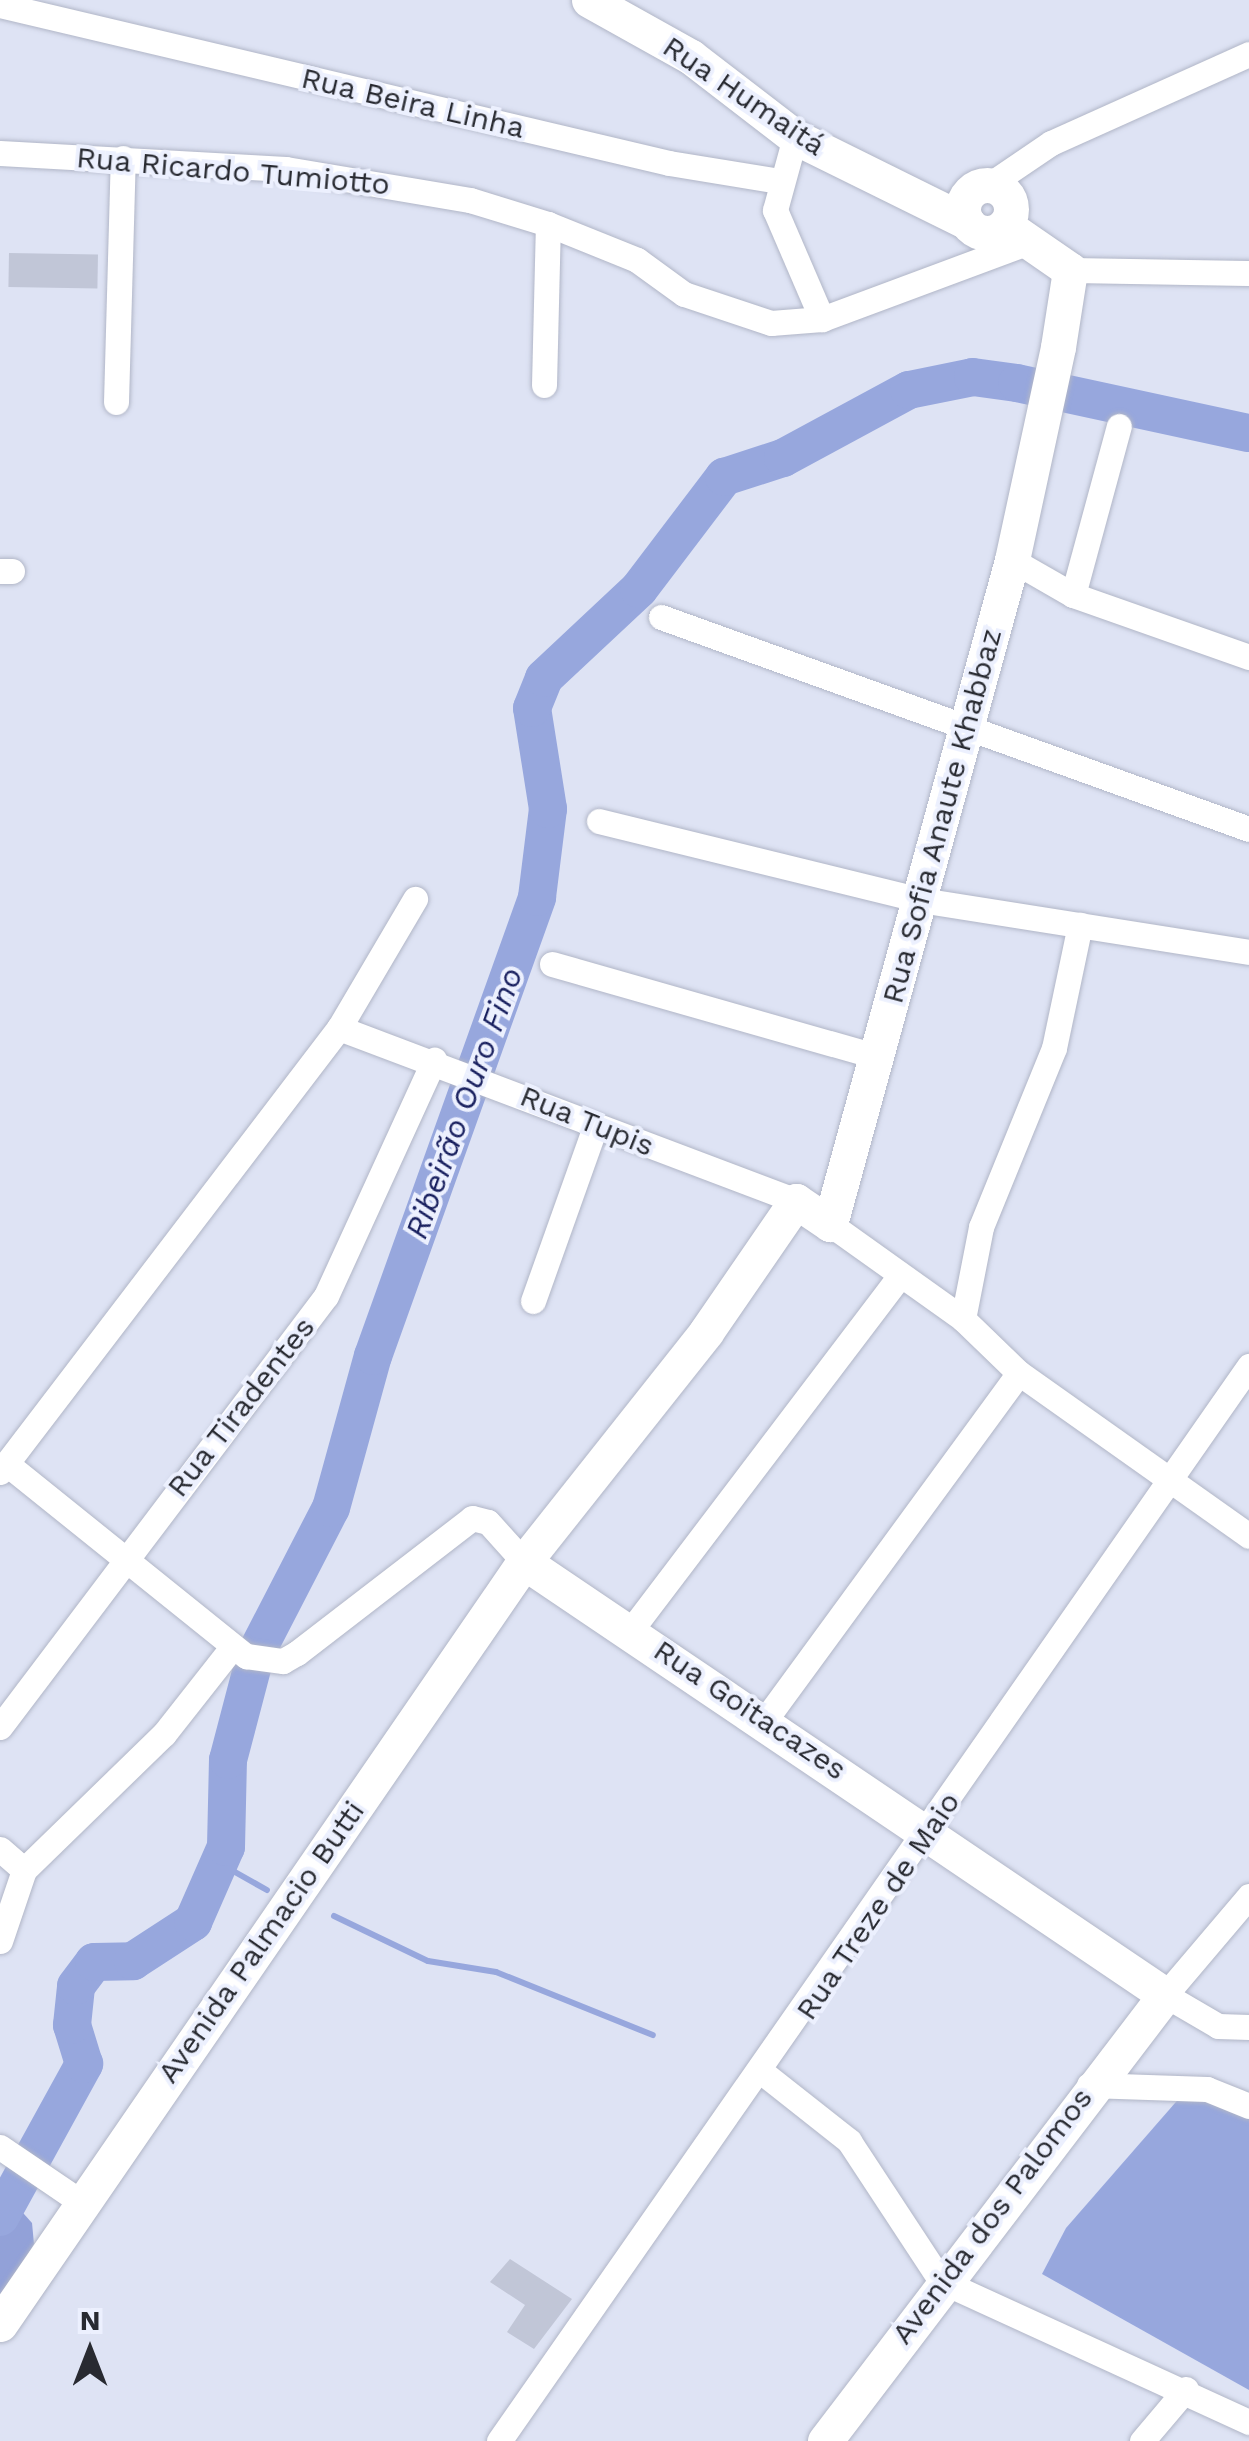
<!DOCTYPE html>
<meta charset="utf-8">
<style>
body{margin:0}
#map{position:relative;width:1249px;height:2441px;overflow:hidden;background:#dee3f4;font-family:"Work Sans",sans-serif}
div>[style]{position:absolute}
.forest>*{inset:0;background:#92a1d8}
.water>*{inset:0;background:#97a7dd}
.stream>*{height:6px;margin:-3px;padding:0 3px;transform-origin:3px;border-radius:3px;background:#97a7dd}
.river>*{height:38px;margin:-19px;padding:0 19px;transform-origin:19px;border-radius:19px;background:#97a7dd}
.building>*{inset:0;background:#c1c6d7;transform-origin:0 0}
.roads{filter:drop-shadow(0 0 2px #b1b6c7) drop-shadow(0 0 2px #b1b6c7)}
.street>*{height:25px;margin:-12.5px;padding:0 12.5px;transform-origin:12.5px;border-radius:12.5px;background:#fff}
.secondary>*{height:35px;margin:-17.5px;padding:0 17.5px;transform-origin:17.5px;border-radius:17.5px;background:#fff}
.secondary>.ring{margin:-17.5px;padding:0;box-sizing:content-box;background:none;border:35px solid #fff;border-radius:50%}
span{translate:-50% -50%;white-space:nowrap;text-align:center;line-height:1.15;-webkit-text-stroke:8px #ecf0fe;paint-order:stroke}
.street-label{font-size:30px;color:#282a31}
.water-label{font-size:32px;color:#19205f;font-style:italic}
.north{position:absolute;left:40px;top:2301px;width:100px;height:100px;-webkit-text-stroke:8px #ecf0fe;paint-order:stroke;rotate:0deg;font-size:28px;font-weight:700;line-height:40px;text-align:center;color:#282a31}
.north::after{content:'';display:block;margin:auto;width:35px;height:45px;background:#282a31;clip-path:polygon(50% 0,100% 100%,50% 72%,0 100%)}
</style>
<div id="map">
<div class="forest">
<div style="clip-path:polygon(0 2187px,32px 2223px,34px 2244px,0 2302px)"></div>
</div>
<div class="water">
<div style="clip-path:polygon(1182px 2095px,1249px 2114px,1249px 2390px,1042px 2274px,1066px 2228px)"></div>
</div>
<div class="stream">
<div style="left:219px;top:1863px;width:55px;rotate:29.4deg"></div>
<div style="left:334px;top:1916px;width:104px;rotate:25.6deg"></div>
<div style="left:428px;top:1961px;width:69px;rotate:9.2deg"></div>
<div style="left:496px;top:1972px;width:169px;rotate:21.9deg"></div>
</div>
<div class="river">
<div style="left:0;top:2217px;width:175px;rotate:-61.2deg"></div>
<div style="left:84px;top:2064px;width:41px;rotate:-107.1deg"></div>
<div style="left:72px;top:2025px;width:39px;rotate:-84deg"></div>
<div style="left:76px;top:1986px;width:30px;rotate:-53deg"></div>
<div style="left:94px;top:1962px;width:39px;rotate:-1deg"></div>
<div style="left:133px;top:1961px;width:72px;rotate:-33deg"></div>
<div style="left:193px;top:1922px;width:82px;rotate:-66.3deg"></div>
<div style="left:226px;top:1847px;width:87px;rotate:-88.7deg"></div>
<div style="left:228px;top:1760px;width:111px;rotate:-75.3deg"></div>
<div style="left:256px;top:1653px;width:163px;rotate:-62.7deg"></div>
<div style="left:331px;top:1508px;width:158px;rotate:-74.6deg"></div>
<div style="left:373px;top:1356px;width:487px;rotate:-70.3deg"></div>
<div style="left:537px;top:897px;width:89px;rotate:-82.9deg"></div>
<div style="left:548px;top:809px;width:102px;rotate:-99deg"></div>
<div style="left:532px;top:708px;width:32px;rotate:-68deg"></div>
<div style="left:544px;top:678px;width:130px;rotate:-43.1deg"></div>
<div style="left:639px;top:589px;width:141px;rotate:-52.8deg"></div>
<div style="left:724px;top:477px;width:62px;rotate:-17.9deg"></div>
<div style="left:783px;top:458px;width:143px;rotate:-28.4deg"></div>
<div style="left:909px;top:390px;width:65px;rotate:-11.5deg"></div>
<div style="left:973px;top:377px;width:44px;rotate:7.8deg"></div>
<div style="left:1017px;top:383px;width:237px;rotate:12.2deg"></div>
</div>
<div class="building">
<div style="left:9px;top:253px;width:89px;height:34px;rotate:1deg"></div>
<div style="clip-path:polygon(510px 2259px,572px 2299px,534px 2349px,507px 2332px,525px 2305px,490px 2282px)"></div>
</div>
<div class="roads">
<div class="street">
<div style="left:0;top:5px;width:687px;rotate:13.29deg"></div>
<div style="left:669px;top:163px;width:111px;rotate:9.3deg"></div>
<div style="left:795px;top:137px;width:76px;rotate:105.3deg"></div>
<div style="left:775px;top:210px;width:119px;rotate:66.7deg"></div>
<div style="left:0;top:153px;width:286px;rotate:3.2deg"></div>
<div style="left:286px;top:169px;width:187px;rotate:9.6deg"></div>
<div style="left:470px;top:200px;width:82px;rotate:17.1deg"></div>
<div style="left:548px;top:224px;width:96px;rotate:22deg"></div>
<div style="left:637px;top:260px;width:58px;rotate:35.9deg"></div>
<div style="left:684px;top:294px;width:92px;rotate:18.4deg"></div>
<div style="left:771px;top:323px;width:51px;rotate:-4.5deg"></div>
<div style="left:822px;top:319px;width:215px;rotate:-20.4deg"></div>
<div style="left:989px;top:185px;width:75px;rotate:-34.1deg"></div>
<div style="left:1051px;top:143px;width:217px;rotate:-24.2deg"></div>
<div style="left:1070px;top:270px;width:179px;rotate:1deg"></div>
<div style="left:544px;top:385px;width:161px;rotate:-88.6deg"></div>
<div style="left:116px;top:402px;width:244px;rotate:-88.4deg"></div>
<div style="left:1012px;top:560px;width:70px;rotate:29.8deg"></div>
<div style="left:1073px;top:595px;width:187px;rotate:19.4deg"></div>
<div style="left:0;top:571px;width:12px"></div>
<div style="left:1073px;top:595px;width:175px;rotate:-74.8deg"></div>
<div style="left:661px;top:617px;width:625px;rotate:19.83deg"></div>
<div style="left:599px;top:821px;width:332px;rotate:13.8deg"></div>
<div style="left:921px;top:900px;width:332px;rotate:9deg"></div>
<div style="left:552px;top:964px;width:337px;rotate:15.9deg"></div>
<div style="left:339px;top:1028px;width:489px;rotate:20.7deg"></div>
<div style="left:830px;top:1224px;width:163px;rotate:35.5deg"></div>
<div style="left:963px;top:1319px;width:78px;rotate:44deg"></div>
<div style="left:1019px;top:1373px;width:282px;rotate:35.3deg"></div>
<div style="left:533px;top:1301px;width:185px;rotate:-70.4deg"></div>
<div style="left:963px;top:1319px;width:94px;rotate:-78.9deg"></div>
<div style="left:981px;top:1227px;width:193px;rotate:-67.8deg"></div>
<div style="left:1054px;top:1048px;width:126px;rotate:-78.1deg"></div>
<div style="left:7px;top:1464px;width:307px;rotate:38.8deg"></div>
<div style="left:246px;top:1656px;width:37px;rotate:8deg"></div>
<div style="left:283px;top:1661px;width:16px;rotate:-30deg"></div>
<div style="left:297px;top:1653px;width:221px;rotate:-37.6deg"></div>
<div style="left:472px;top:1518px;width:16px;rotate:14deg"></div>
<div style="left:488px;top:1522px;width:54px;rotate:48deg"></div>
<div style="left:0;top:1472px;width:559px;rotate:-52.64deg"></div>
<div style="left:339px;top:1028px;width:150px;rotate:-59.5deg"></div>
<div style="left:631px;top:1630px;width:445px;rotate:-52.8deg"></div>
<div style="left:765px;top:1720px;width:430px;rotate:-53.8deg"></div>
<div style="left:0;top:1727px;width:540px;rotate:-52.9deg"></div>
<div style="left:326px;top:1296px;width:260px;rotate:-65.4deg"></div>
<div style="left:0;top:1849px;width:32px;rotate:41deg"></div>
<div style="left:24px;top:1870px;width:195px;rotate:-44.2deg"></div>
<div style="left:164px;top:1734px;width:107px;rotate:-51.8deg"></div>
<div style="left:1249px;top:1896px;width:130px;rotate:130.3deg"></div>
<div style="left:1165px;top:1995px;width:61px;rotate:30.3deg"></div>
<div style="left:1218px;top:2026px;width:31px;rotate:2deg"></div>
<div style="left:0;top:1941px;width:75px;rotate:-71.3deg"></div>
<div style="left:763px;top:2073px;width:110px;rotate:38.3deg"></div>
<div style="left:849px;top:2141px;width:168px;rotate:56.7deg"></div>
<div style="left:941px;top:2281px;width:339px;rotate:24.6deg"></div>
<div style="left:1089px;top:2085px;width:118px;rotate:1.9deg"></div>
<div style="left:1207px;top:2089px;width:45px;rotate:22deg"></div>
<div style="left:0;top:2147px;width:98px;rotate:34.2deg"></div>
<div style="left:499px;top:2441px;width:1311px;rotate:-55.1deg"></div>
<div style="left:1142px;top:2441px;width:68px;rotate:-49.8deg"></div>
</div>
<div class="secondary">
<div style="left:589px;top:0;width:117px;rotate:29.2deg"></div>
<div style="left:691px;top:57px;width:131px;rotate:37.6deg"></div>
<div style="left:795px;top:137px;width:192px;rotate:26.3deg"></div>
<div class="ring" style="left:963px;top:185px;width:13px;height:13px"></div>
<div style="left:524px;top:1562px;width:774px;rotate:34.04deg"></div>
<div style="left:1165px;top:1995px;width:561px;rotate:127.32deg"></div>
<div style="left:0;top:2324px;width:925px;rotate:-55.49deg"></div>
<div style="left:524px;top:1562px;width:293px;rotate:-51.6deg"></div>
<div style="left:706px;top:1332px;width:159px;rotate:-55.5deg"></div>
<div style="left:796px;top:1201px;width:41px;rotate:34.1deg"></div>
<div style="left:830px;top:1224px;width:688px;rotate:-74.67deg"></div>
<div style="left:1012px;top:560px;width:218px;rotate:-77.8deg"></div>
<div style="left:1058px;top:347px;width:78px;rotate:-81.1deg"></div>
<div style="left:1070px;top:270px;width:79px;rotate:-145.3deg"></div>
</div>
</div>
<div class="street-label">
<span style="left:744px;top:96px;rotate:34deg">Rua Humaitá</span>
<span style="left:413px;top:103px;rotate:13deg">Rua Beira Linha</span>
<span style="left:233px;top:171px;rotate:5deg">Rua Ricardo Tumiotto</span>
<span style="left:942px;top:816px;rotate:-75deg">Rua Sofia Anaute Khabbaz</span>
<span style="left:587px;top:1121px;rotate:22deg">Rua Tupis</span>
<span style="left:241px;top:1407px;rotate:-52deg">Rua Tiradentes</span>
<span style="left:750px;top:1710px;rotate:34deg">Rua Goitacazes</span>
<span style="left:878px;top:1906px;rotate:-56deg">Rua Treze de Maio</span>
<span style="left:261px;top:1942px;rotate:-55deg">Avenida Palmacio Butti</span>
<span style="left:992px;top:2216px;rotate:-53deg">Avenida dos Palomos</span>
</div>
<div class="water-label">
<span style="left:464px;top:1103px;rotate:-70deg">Ribeirão Ouro Fino</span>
</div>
<div class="north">N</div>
</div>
